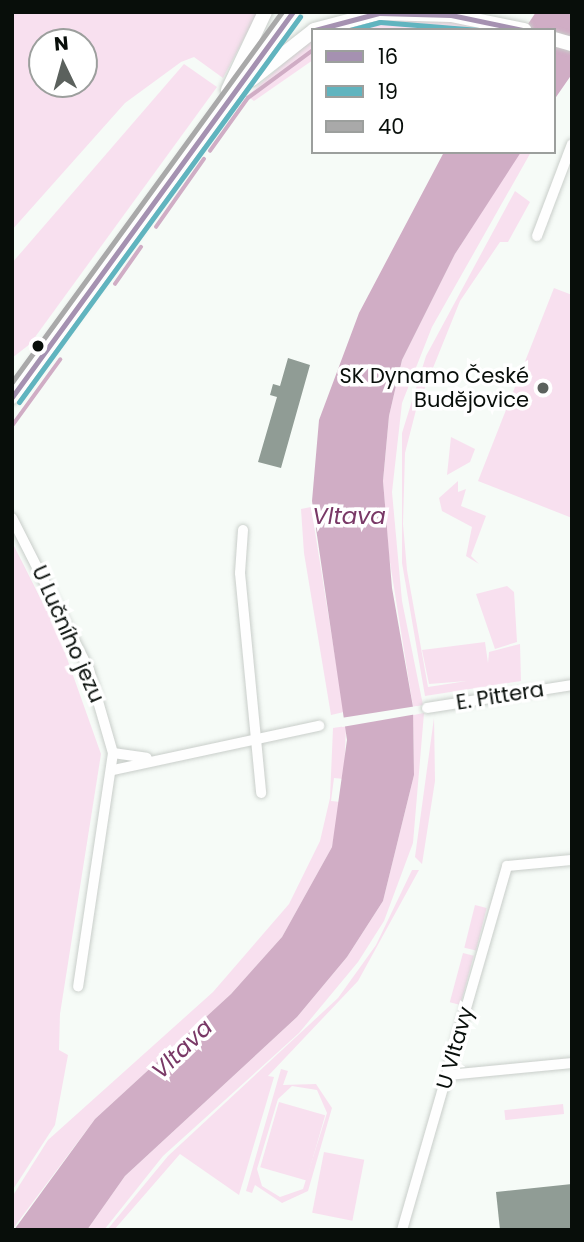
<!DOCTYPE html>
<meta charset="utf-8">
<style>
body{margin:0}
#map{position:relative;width:584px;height:1242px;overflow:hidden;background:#f6fbf7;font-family:Poppins,sans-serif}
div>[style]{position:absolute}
.green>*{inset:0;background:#f8e0ef;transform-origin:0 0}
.water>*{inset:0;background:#d0adc5}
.pier>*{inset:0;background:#f6fbf7}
.stream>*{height:3.5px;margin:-1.75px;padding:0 1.75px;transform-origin:1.75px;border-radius:1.75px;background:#d0adc5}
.building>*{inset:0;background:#909c95}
.roads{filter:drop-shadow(0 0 2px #c9ceca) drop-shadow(0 0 2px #c9ceca)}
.minor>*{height:10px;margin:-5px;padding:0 5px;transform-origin:5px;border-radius:5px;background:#fefefe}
.secondary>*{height:14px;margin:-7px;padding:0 7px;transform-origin:7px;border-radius:7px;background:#fefefe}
.bus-1>*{height:5px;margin:-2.5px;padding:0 2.5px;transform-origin:2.5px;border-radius:2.5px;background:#a591b1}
.bus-2>*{height:5px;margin:-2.5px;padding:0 2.5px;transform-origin:2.5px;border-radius:2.5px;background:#60b4bf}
.bus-3>*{height:5px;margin:-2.5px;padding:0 2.5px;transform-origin:2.5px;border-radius:2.5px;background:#a9a9a9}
.dots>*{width:19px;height:19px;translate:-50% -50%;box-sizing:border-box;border:4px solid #fff;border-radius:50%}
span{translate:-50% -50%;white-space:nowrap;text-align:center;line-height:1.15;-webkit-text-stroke:7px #fff;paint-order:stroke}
.poi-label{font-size:21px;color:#080e0a}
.right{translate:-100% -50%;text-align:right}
.street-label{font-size:21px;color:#080e0a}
.water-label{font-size:23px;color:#793866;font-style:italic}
.frame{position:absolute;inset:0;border:14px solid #080e0a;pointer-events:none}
.legend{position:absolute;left:311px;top:28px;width:245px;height:126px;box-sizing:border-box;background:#fff;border:2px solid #9c9f9d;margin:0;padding:9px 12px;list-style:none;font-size:21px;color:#080e0a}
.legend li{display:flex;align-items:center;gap:14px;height:35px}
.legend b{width:35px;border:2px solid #9c9f9d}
.north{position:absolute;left:28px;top:28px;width:70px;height:70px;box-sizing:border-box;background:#fff;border:2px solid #9c9f9d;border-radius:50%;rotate:355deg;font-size:19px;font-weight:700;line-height:28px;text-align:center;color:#080e0a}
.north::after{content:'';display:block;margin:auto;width:24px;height:32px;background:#5b615d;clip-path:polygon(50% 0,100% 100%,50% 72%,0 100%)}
</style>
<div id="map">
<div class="green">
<div style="clip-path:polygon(evenodd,12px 12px,258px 12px,223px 78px,194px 57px,181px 62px,125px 103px,12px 230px,12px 12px,42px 42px,84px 42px,84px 84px,42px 84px,42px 42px)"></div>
<div style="clip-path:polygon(357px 19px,444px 20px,485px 29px,327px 30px)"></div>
<div style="clip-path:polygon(313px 37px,313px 60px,254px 101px,247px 96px)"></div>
<div style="clip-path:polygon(184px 64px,217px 87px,30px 344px,12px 358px,12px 263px)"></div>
<div style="clip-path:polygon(520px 152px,531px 152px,432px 327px,402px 403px,392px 492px,402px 601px,423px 705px,413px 707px,389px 556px,383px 481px,389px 416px,402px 360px,455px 254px)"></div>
<div style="clip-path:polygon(515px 191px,530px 202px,508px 242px,500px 242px,460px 301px,416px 410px,405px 453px,403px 524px,407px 570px,428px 687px,467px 681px,429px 684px,422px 650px,485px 642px,488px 663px,489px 652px,520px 644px,521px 681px,425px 696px,402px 563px,402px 433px,426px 356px)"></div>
<div style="clip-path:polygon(554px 288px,572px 295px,572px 518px,478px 481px)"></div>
<div style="clip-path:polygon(451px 437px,475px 449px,470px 462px,447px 475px)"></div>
<div style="clip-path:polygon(458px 481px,458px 492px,466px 489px,461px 506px,486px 516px,471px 556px,479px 564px,466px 556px,472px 527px,442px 511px,439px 498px)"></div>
<div style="clip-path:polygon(311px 507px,344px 712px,331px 715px,304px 553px,301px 509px)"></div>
<div style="clip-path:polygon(12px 542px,58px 633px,101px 754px,60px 1014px,59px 1050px,68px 1055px,55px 1125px,12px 1191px)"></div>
<div style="clip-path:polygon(507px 586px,514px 592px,517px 642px,495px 649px,476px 594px)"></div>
<div style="clip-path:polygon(424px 713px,413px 843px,384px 921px,358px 962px,299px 1033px,163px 1156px,104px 1230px,87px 1230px,125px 1176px,297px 1017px,347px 957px,383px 901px,414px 775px,413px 715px)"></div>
<div style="clip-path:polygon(434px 718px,435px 781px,422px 864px,415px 857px)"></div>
<div style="clip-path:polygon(346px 726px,344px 779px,334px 778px,331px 801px,341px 802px,332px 847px,282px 937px,231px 994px,95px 1119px,12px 1230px,12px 1197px,48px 1140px,213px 992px,289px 904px,320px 841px,330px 798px,333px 728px)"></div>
<div style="clip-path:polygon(412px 870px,419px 870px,358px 981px,268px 1076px,274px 1077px,239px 1195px,180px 1154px,114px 1230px,107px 1230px,168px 1156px,338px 998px,376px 945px)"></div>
<div style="left:475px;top:905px;width:12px;height:44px;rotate:14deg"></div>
<div style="left:463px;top:953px;width:11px;height:51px;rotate:15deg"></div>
<div style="clip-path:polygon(evenodd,281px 1069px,288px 1071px,283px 1085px,316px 1084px,332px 1108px,308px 1191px,282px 1203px,255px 1185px,252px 1193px,246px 1191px,281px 1069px,292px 1086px,317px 1090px,327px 1113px,303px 1189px,280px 1197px,262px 1186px,257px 1169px,278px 1099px,292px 1086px)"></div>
<div style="left:279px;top:1102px;width:48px;height:68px;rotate:16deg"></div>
<div style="left:563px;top:1104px;width:10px;height:59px;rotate:84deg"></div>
<div style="left:324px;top:1152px;width:41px;height:62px;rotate:11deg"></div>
</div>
<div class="water">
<div style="clip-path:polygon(536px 12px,572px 12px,572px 74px,554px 100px,554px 30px,524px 30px)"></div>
<div style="clip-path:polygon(444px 152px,521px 152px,455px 254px,402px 360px,389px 416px,383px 481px,392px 588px,413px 707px,414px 775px,383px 901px,347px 957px,297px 1017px,125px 1176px,87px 1230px,14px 1230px,95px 1119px,231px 994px,282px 937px,332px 847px,347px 740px,312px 501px,319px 420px,359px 313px)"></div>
</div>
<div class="pier">
<div style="clip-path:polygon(417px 706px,417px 714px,342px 727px,341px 718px)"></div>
</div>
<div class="stream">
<div style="left:210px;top:151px;width:65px;rotate:-54.4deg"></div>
<div style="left:248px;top:98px;width:81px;rotate:-36.4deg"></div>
<div style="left:156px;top:227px;width:83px;rotate:-54.8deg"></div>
<div style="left:115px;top:284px;width:45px;rotate:-54.9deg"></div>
<div style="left:12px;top:426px;width:82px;rotate:-54deg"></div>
</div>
<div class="building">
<div style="clip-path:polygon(288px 358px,310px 365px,281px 468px,258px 462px,277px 397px,270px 395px,273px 384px,280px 386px)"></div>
<div style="clip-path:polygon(572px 1184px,572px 1230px,500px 1230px,496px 1192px)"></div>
</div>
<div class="roads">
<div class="minor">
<div style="left:537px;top:236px;width:98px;rotate:-69.2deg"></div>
<div style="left:12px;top:518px;width:170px;rotate:63.1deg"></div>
<div style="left:89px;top:670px;width:86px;rotate:73.9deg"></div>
<div style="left:113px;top:753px;width:236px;rotate:98.5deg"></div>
<div style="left:243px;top:530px;width:43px;rotate:94deg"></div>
<div style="left:240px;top:573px;width:221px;rotate:84.5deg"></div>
<div style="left:427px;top:708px;width:147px;rotate:-9deg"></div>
<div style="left:113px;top:753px;width:34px;rotate:8deg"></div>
<div style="left:113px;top:770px;width:211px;rotate:-12.1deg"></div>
<div style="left:448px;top:1075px;width:125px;rotate:-5.5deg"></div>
<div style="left:402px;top:1230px;width:379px;rotate:-73.9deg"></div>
<div style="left:507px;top:866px;width:65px;rotate:-5.3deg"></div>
</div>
<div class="secondary">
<div style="left:314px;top:30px;width:67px;rotate:-14.7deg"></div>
<div style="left:379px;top:13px;width:72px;rotate:1.6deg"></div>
<div style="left:451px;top:15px;width:75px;rotate:11.6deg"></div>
<div style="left:554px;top:39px;width:19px;rotate:16deg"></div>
<div style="left:252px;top:79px;width:78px;rotate:-38.2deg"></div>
<div style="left:228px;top:90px;width:86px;rotate:-64.6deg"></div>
<div style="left:12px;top:397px;width:477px;rotate:-53.9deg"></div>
</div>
</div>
<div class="bus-1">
<div style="left:315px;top:30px;width:66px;rotate:-14.9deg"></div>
<div style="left:379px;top:13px;width:72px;rotate:1.6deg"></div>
<div style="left:451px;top:15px;width:74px;rotate:11.8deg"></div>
<div style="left:12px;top:397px;width:477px;rotate:-53.9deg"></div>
</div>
<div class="bus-2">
<div style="left:350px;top:30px;width:31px;rotate:-15deg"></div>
<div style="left:380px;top:22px;width:99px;rotate:4.6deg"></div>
<div style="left:19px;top:402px;width:477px;rotate:-53.9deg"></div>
</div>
<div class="bus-3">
<div style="left:12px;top:382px;width:458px;rotate:-53.9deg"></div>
</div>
<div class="dots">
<div style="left:38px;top:346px;background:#080e0a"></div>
<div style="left:543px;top:388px;background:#5b615d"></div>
</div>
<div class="poi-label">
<span class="right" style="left:529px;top:388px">SK Dynamo České<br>Budějovice</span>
</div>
<div class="street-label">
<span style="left:68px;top:634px;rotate:66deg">U Lučního jezu</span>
<span style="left:500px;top:696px;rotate:-9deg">E. Pittera</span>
<span style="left:455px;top:1048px;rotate:-74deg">U Vltavy</span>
</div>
<div class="water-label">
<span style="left:349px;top:516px">Vltava</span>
<span style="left:182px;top:1049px;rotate:-44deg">Vltava</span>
</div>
<div class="frame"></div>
<ul class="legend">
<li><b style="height:9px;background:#a591b1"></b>16</li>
<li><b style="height:9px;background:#60b4bf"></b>19</li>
<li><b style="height:9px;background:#a9a9a9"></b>40</li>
</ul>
<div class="north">N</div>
</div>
